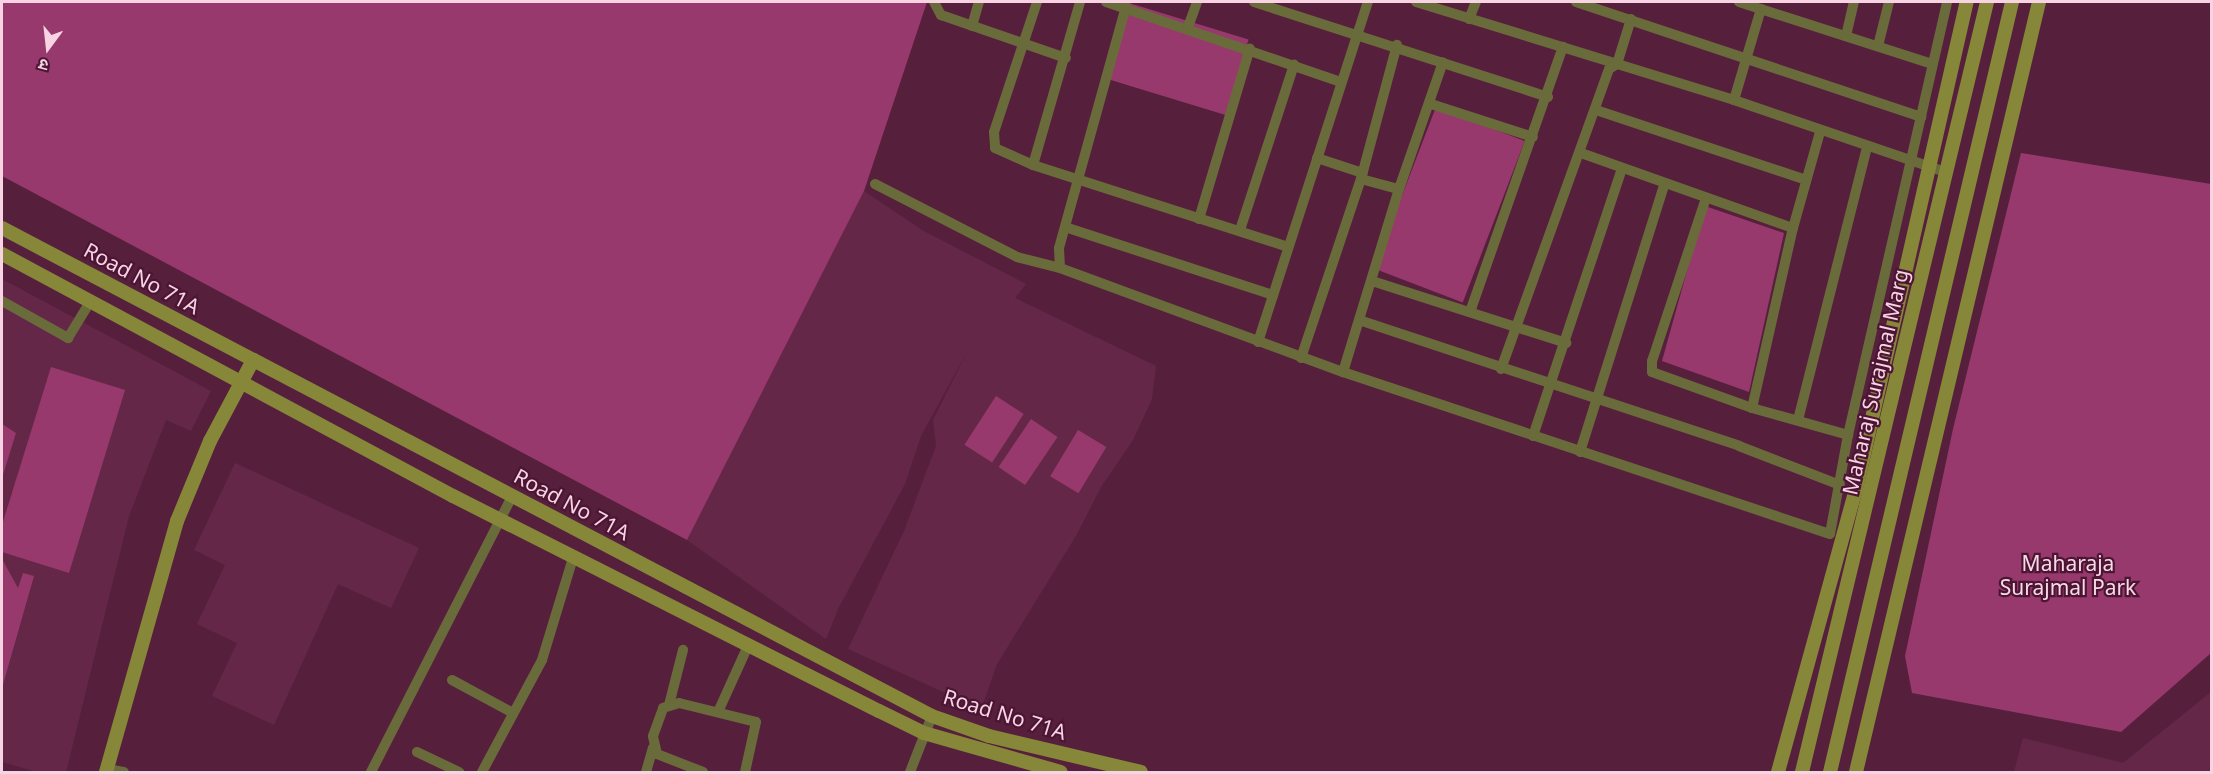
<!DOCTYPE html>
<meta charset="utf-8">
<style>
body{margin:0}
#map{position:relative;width:2213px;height:774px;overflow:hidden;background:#56203d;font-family:"Noto Sans","Noto Sans Devanagari",sans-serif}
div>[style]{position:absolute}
.built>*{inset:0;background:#652748}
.green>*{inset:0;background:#98396d;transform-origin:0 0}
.street>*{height:10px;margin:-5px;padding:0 5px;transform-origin:5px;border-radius:5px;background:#6a6b3b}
.secondary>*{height:14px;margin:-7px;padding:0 7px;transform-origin:7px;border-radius:7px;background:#868738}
span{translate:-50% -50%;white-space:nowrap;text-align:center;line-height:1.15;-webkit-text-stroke:4.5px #4b1533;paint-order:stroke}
.street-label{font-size:21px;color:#f7d3e3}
.park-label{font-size:21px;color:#f8dae7}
.frame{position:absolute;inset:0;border:3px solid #f7d3e3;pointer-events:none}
.north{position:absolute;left:18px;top:18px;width:60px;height:60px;-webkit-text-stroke:4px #4b1533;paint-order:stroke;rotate:195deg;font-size:16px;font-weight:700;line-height:24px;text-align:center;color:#f7d3e3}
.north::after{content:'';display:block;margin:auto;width:21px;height:27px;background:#f7d3e3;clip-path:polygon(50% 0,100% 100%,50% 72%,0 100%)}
</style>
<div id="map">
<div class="built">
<div style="clip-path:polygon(864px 191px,922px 230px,1026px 284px,1015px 298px,1156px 366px,1152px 399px,1133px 440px,1101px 487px,1077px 534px,997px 664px,981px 709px,848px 649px,904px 531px,936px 446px,933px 420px,968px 350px,921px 436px,905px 484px,838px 609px,826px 639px,687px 540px)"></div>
<div style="clip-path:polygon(2px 279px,211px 391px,191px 431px,166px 420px,129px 516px,66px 772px,37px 772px,2px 762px)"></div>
<div style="clip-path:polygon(235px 463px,419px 548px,391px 608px,338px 584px,274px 725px,212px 696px,237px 643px,197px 624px,225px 565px,194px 550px)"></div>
<div style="clip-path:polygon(2211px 692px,2211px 772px,2014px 772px,2023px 738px,2123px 763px)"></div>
</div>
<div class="green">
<div style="clip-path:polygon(2px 2px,927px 2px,864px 191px,687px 540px,2px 176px)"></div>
<div style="left:1129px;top:3px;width:125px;height:79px;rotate:17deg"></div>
<div style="left:1436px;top:107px;width:95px;height:173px;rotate:21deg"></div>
<div style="clip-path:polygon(2021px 153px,2211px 184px,2211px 653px,2121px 732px,1912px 693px,1905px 656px,1953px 429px)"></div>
<div style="clip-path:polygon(1705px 206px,1784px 233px,1749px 392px,1662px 361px)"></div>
<div style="clip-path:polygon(51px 367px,125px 390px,69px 573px,2px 552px,2px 525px)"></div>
<div style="left:996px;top:396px;width:33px;height:58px;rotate:33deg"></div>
<div style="left:1031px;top:419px;width:32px;height:58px;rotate:34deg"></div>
<div style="clip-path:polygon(2px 424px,16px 433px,2px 478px)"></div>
<div style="left:1078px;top:430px;width:33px;height:54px;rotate:31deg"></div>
<div style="clip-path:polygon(2px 559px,18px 588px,23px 573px,34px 576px,2px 688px)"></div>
</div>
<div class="street">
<div style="left:934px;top:2px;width:15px;rotate:62deg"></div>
<div style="left:941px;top:15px;width:132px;rotate:19deg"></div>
<div style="left:1037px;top:2px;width:137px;rotate:108.3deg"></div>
<div style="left:994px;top:132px;width:16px;rotate:86deg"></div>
<div style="left:995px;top:148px;width:42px;rotate:24.1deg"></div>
<div style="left:1033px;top:165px;width:268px;rotate:17.8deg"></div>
<div style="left:1106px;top:2px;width:248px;rotate:18.8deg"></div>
<div style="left:1254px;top:2px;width:309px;rotate:17.9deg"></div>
<div style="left:1416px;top:2px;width:333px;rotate:17.1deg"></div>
<div style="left:1734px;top:100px;width:224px;rotate:18.8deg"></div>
<div style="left:1576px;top:2px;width:364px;rotate:18.4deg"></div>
<div style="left:1739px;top:2px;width:203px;rotate:17.8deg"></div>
<div style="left:1469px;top:19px;width:18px;rotate:-68deg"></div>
<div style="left:972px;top:26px;width:25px;rotate:-74deg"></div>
<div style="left:1188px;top:27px;width:27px;rotate:-70deg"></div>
<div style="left:1846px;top:36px;width:35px;rotate:-77deg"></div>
<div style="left:1878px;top:46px;width:45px;rotate:-76deg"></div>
<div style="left:1734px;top:100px;width:95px;rotate:-73.5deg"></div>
<div style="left:1431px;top:104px;width:107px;rotate:17.9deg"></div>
<div style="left:1596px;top:110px;width:221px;rotate:18.4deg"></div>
<div style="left:1581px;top:153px;width:225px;rotate:19.5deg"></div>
<div style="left:1317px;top:158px;width:48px;rotate:18.1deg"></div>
<div style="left:1033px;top:165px;width:170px;rotate:-73.9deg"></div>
<div style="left:1361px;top:179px;width:39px;rotate:15deg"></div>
<div style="left:875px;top:184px;width:160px;rotate:27.2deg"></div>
<div style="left:1017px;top:257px;width:44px;rotate:14.3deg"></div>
<div style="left:1060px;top:268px;width:302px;rotate:20.2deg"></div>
<div style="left:1343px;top:372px;width:513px;rotate:18.4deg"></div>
<div style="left:1830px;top:534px;width:101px;rotate:-79.7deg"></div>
<div style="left:1848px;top:435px;width:444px;rotate:-77.1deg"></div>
<div style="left:1706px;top:198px;width:172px;rotate:108.3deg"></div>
<div style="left:1652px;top:361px;width:11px;rotate:90deg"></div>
<div style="left:1652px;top:372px;width:106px;rotate:19.8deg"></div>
<div style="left:1752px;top:408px;width:100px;rotate:15.7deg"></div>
<div style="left:1199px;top:219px;width:178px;rotate:-73.4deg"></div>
<div style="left:1065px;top:227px;width:219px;rotate:18.1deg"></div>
<div style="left:1240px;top:230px;width:174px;rotate:-71.9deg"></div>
<div style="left:1060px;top:268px;width:20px;rotate:-93deg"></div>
<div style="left:1059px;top:248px;width:251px;rotate:-74.5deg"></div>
<div style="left:1372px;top:281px;width:204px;rotate:17.7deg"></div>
<div style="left:2px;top:301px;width:76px;rotate:29.3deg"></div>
<div style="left:68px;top:338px;width:42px;rotate:-58.6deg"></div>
<div style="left:1470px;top:312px;width:281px;rotate:-70.7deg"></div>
<div style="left:1359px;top:320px;width:400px;rotate:18.3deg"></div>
<div style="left:1739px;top:446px;width:108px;rotate:21.1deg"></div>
<div style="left:1258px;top:342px;width:357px;rotate:-72.1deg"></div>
<div style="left:1301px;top:358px;width:189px;rotate:-71.5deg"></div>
<div style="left:1361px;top:179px;width:139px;rotate:-75deg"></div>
<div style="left:1501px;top:369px;width:319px;rotate:-70.2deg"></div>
<div style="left:1609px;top:69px;width:9px;rotate:-32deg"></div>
<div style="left:1617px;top:64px;width:47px;rotate:-72.7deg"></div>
<div style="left:1343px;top:372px;width:191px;rotate:-73deg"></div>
<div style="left:1399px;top:189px;width:134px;rotate:-70.9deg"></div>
<div style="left:1752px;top:408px;width:185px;rotate:-77.2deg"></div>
<div style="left:1793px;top:228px;width:100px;rotate:-74.3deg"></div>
<div style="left:1798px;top:420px;width:282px;rotate:-75.8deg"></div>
<div style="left:1533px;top:436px;width:282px;rotate:-71.6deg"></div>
<div style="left:1580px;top:452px;width:282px;rotate:-72.5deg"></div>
<div style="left:452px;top:680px;width:69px;rotate:28.4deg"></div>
<div style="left:669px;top:705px;width:57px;rotate:-75.7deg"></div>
<div style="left:718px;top:712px;width:72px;rotate:-65.6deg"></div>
<div style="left:417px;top:752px;width:47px;rotate:25.5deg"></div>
<div style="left:107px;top:769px;width:17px;rotate:10deg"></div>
<div style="left:371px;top:772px;width:310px;rotate:-62.9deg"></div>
<div style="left:482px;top:772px;width:127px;rotate:-61.8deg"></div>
<div style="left:542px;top:660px;width:107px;rotate:-73.1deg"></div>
<div style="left:646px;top:772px;width:25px;rotate:-74deg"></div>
<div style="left:703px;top:772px;width:49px;rotate:-158.6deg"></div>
<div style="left:657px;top:754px;width:18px;rotate:-103deg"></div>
<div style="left:653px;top:736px;width:30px;rotate:-70deg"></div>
<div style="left:663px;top:708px;width:17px;rotate:-17deg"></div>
<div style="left:679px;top:703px;width:79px;rotate:13.9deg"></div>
<div style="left:756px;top:722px;width:51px;rotate:102.4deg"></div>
<div style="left:910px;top:772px;width:60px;rotate:-68.6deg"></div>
</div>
<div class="secondary">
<div style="left:2px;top:228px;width:1050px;rotate:27.69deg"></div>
<div style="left:932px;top:716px;width:60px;rotate:19.3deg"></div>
<div style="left:989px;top:736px;width:156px;rotate:13.3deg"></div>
<div style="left:2px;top:254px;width:512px;rotate:28.22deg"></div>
<div style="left:453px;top:496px;width:477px;rotate:26.8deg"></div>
<div style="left:879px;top:711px;width:50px;rotate:26.1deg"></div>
<div style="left:924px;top:733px;width:142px;rotate:15.9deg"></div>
<div style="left:106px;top:772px;width:261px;rotate:-74.2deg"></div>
<div style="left:177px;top:521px;width:87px;rotate:-67.6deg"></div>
<div style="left:210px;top:441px;width:92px;rotate:-62deg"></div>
<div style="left:1778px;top:772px;width:294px;rotate:-74.6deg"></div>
<div style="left:1856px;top:489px;width:499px;rotate:-77.2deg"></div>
<div style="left:1802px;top:772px;width:792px;rotate:-76.49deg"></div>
<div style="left:1830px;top:772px;width:791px;rotate:-76.7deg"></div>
<div style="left:1856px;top:772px;width:791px;rotate:-76.63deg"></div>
</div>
<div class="street-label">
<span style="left:142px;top:278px;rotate:28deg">Road No 71A</span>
<span style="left:1875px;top:382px;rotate:-77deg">Maharaj Surajmal Marg</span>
<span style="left:572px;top:504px;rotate:28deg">Road No 71A</span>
<span style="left:1005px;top:714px;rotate:17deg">Road No 71A</span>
</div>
<div class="park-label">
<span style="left:2068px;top:575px">Maharaja<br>Surajmal Park</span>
</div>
<div class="frame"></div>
<div class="north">उ</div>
</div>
